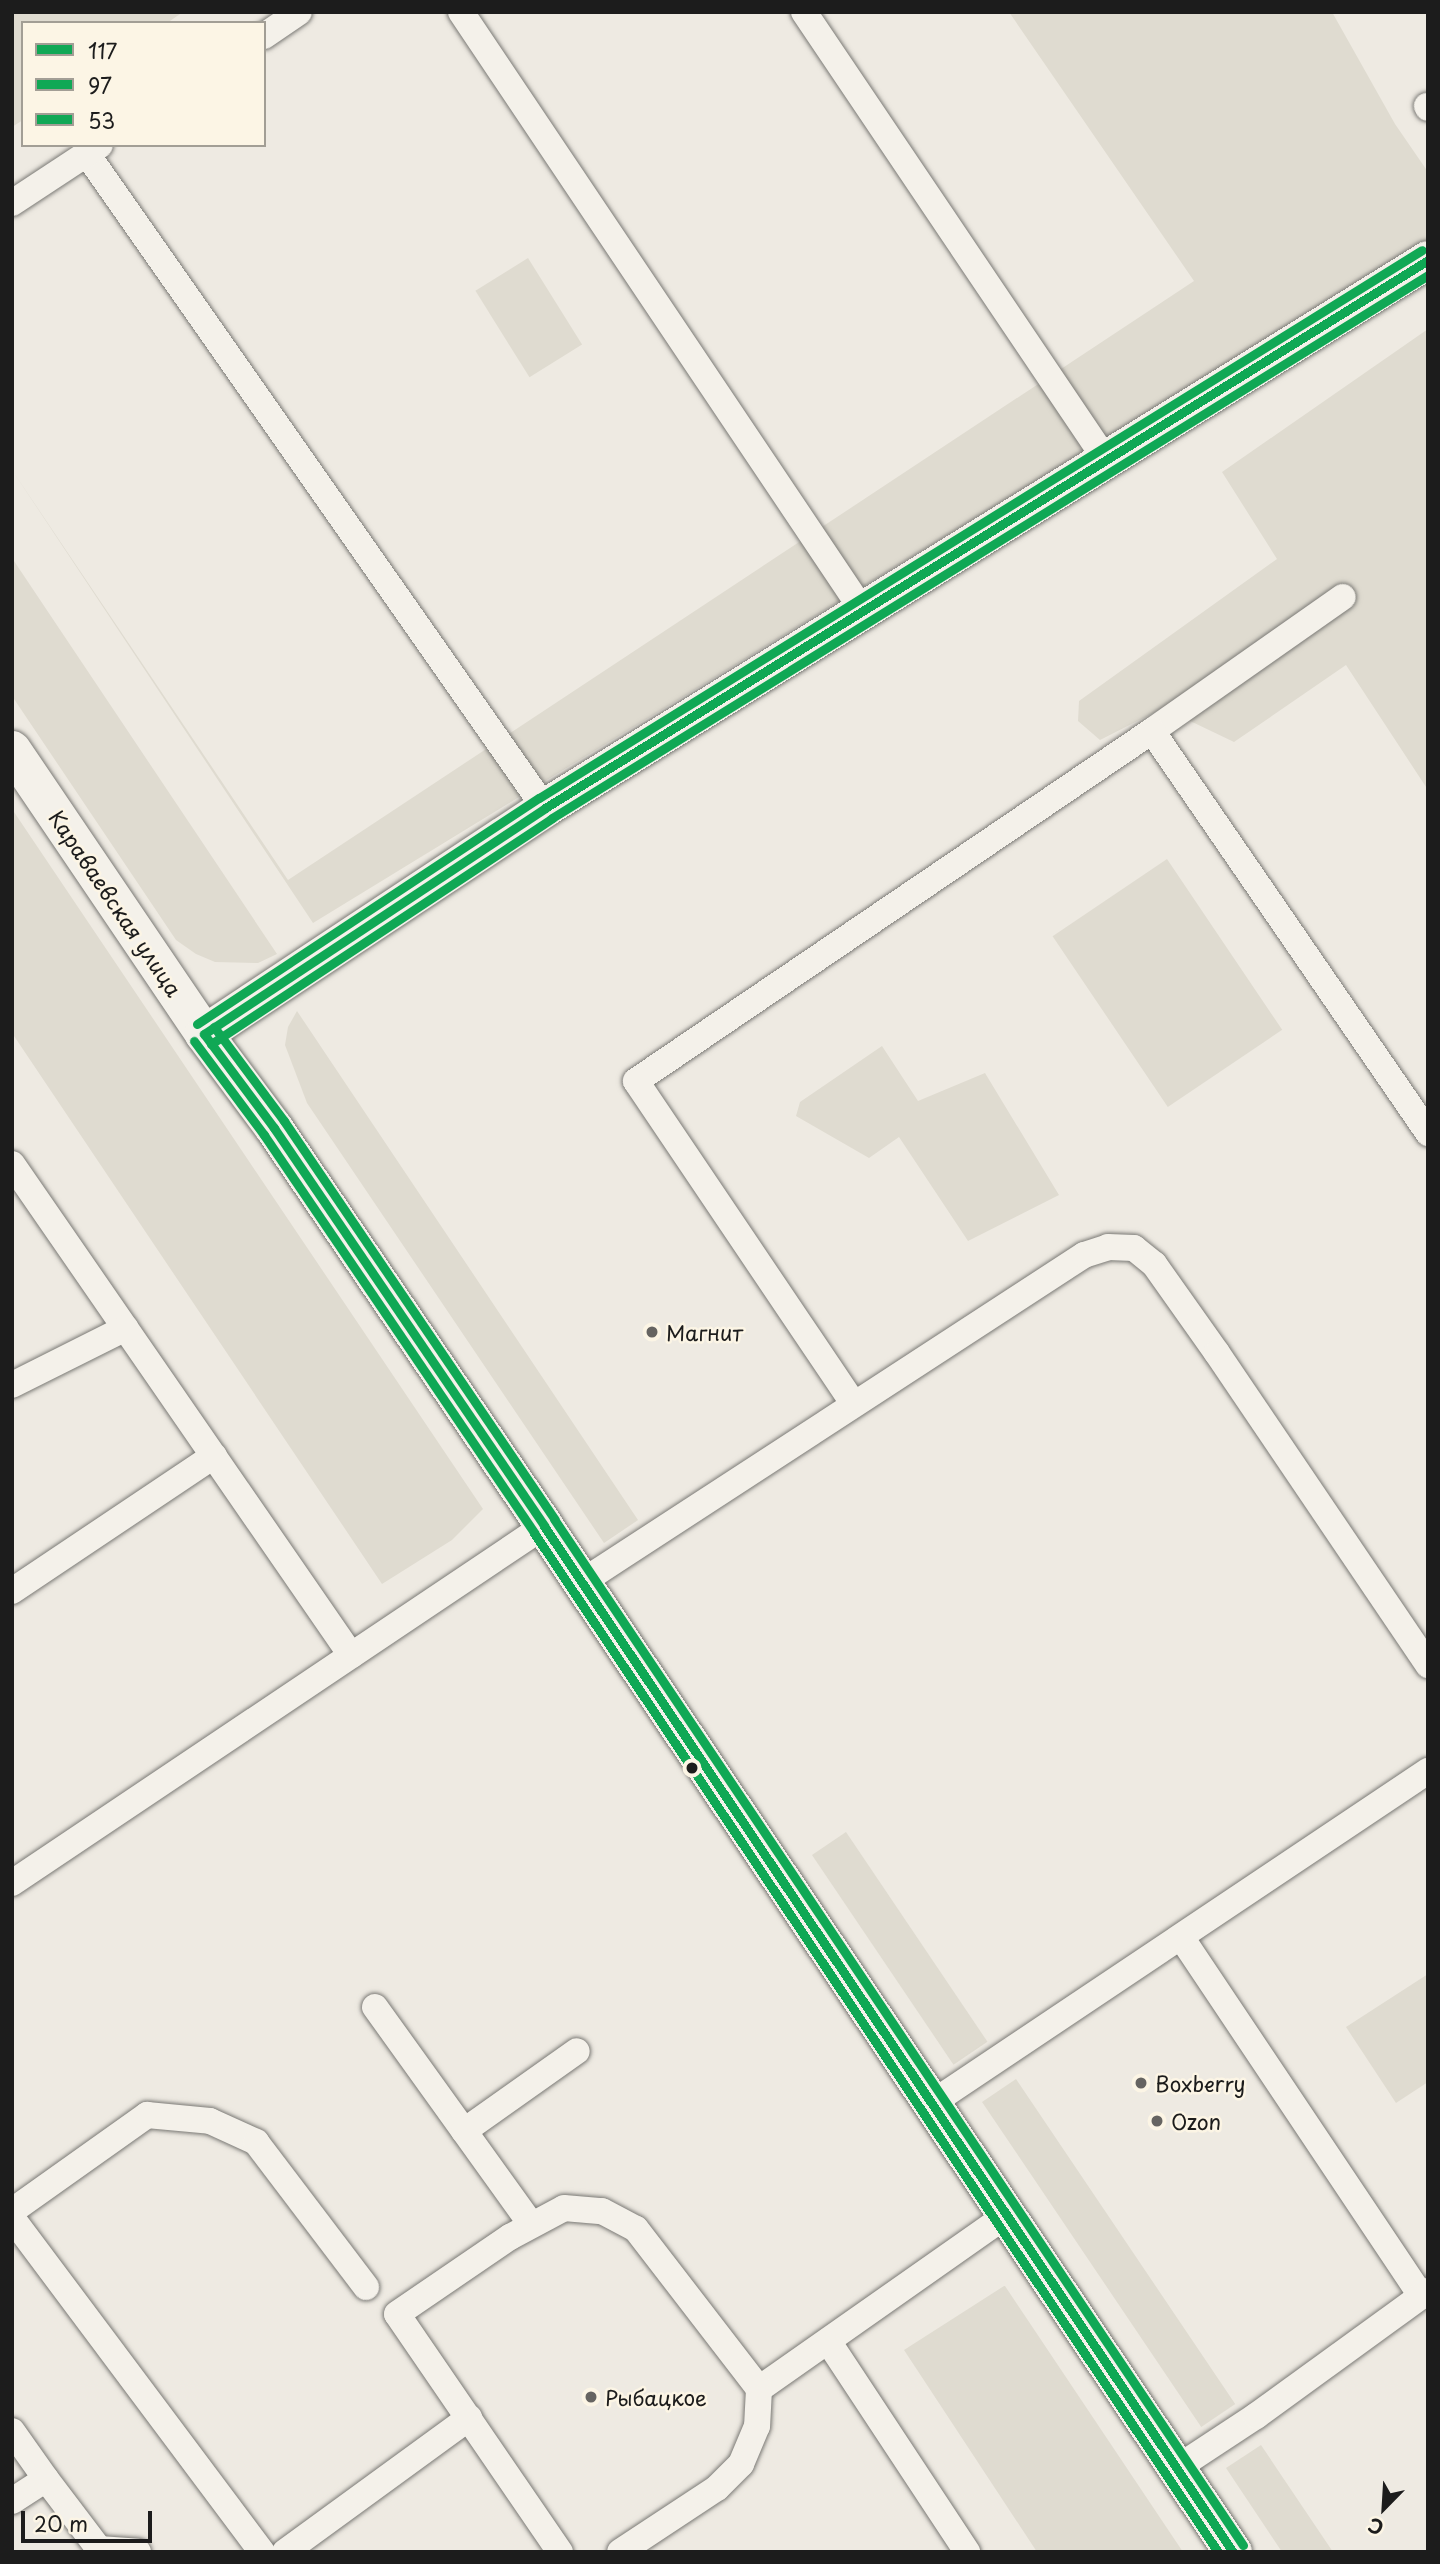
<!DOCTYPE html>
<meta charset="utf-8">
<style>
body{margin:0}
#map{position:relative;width:1440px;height:2564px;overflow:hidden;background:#eeeae2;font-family:"Playpen Sans",sans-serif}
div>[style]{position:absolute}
.green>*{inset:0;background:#dfdbd0;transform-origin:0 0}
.roads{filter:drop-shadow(0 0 2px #7a7975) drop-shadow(0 0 2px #7a7975)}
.service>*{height:26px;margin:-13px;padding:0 13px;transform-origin:13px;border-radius:13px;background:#f4f1ea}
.minor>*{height:38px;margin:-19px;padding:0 19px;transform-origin:19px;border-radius:19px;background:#f4f1ea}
.tertiary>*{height:38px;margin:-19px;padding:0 19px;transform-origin:19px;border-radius:19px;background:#f4f1ea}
.bus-1>*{height:9px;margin:-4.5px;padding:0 4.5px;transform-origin:4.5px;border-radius:4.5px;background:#10a855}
.bus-2>*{height:9px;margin:-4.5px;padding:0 4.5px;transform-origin:4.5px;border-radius:4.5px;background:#10a855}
.bus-3>*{height:9px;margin:-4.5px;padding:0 4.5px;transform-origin:4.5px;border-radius:4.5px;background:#10a855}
.dots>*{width:19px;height:19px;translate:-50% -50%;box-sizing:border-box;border:4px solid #fcf5e5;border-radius:50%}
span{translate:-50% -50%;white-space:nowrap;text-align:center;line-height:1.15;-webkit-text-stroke:5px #fcf5e5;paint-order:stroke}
.street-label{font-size:21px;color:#1c1c1c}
.poi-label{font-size:21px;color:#1c1c1c}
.left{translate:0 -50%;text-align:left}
.frame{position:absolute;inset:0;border:14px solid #1c1c1c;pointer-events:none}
.legend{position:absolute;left:21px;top:21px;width:245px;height:126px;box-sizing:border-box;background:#fcf5e5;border:2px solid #a29e95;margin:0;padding:9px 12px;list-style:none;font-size:21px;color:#1c1c1c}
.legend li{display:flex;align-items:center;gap:14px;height:35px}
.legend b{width:35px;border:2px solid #a29e95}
.north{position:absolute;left:1349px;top:2473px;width:70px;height:70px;-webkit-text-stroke:5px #fcf5e5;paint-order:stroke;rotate:204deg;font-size:19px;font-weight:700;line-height:28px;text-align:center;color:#1c1c1c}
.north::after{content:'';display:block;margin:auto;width:24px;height:32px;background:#1c1c1c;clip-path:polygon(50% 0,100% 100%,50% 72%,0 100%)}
.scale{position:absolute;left:21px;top:2511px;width:131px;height:32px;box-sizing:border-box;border:4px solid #1c1c1c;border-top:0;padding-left:9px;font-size:21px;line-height:24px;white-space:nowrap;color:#1c1c1c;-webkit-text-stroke:5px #fcf5e5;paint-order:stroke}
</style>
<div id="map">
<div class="green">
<div style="clip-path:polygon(12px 12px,183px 12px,167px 23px,23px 23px,23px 120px,12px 127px)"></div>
<div style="clip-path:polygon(1009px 12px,1332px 12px,1395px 124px,1428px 172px,1428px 241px,313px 923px,12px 470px,288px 880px,1194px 281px)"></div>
<div style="left:528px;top:258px;width:102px;height:62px;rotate:58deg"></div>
<div style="clip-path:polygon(1428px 329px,1428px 790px,1346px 665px,1234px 742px,1163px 708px,1100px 740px,1078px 721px,1079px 701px,1277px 559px,1222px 472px)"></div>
<div style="clip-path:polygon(12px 558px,277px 954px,258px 963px,215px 962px,196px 954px,176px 940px,12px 696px)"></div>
<div style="clip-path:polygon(12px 809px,483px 1509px,452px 1540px,382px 1584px,12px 1033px)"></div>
<div style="left:1167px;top:859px;width:206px;height:138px;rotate:56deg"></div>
<div style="clip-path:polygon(297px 1011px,638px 1520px,604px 1543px,307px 1103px,285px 1045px,288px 1027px)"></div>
<div style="clip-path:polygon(882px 1046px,918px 1101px,985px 1073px,1059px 1195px,968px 1241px,899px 1137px,869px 1158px,796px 1116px,800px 1102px)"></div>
<div style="left:846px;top:1832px;width:253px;height:41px;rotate:56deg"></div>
<div style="clip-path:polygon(1428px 1974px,1428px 2082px,1396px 2103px,1346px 2027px)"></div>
<div style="left:1016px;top:2079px;width:392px;height:41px;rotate:56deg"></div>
<div style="clip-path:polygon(1004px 2286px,1005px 2286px,1183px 2552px,1037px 2552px,904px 2350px)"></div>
<div style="clip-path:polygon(1261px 2445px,1333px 2552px,1282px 2552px,1226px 2468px)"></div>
</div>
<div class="roads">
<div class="service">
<div style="left:461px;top:12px;width:721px;rotate:56.13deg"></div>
<div style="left:804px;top:12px;width:540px;rotate:56.02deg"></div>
<div style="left:264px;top:36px;width:42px;rotate:-34.4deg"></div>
<div style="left:1427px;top:106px;width:2px;rotate:63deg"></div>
<div style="left:87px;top:154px;width:798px;rotate:55deg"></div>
<div style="left:12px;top:203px;width:105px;rotate:-33.4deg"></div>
<div style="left:1152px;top:731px;width:233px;rotate:-35.1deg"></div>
<div style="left:12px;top:1164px;width:597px;rotate:55.38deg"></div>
<div style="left:12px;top:1385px;width:127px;rotate:-26.6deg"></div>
<div style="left:853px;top:1403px;width:388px;rotate:-124deg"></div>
<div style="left:636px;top:1081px;width:624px;rotate:-34.15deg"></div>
<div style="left:1152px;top:731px;width:488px;rotate:55.5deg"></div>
<div style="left:582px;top:1582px;width:599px;rotate:-33.08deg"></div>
<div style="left:1084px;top:1255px;width:25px;rotate:-18deg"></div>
<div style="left:1108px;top:1247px;width:26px;rotate:2deg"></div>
<div style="left:1134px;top:1248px;width:26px;rotate:39deg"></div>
<div style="left:1154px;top:1264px;width:109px;rotate:54.7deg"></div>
<div style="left:1217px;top:1353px;width:377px;rotate:55.9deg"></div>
<div style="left:12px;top:1591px;width:243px;rotate:-33.8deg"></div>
<div style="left:12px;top:1883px;width:641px;rotate:-33.86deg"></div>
<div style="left:1181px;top:1937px;width:432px;rotate:56.2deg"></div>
<div style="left:375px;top:2007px;width:267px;rotate:54.3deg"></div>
<div style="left:932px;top:2103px;width:597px;rotate:-33.8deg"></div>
<div style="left:464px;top:2131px;width:138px;rotate:-35.3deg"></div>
<div style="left:12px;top:2211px;width:166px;rotate:-35.4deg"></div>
<div style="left:147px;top:2115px;width:63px;rotate:5.4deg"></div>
<div style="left:210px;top:2121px;width:51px;rotate:24.5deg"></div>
<div style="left:256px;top:2142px;width:182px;rotate:52.8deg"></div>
<div style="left:12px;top:2218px;width:417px;rotate:53.2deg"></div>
<div style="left:828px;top:2341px;width:253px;rotate:56.6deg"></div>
<div style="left:759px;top:2389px;width:303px;rotate:-35.1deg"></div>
<div style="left:12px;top:2431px;width:59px;rotate:54.7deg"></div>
<div style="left:1177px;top:2468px;width:95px;rotate:-33.4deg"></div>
<div style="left:1256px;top:2416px;width:213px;rotate:-36deg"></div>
<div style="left:12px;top:2501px;width:40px;rotate:-32.9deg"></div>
<div style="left:46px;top:2479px;width:88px;rotate:52.9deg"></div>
<div style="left:99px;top:2549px;width:39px;rotate:4deg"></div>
<div style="left:285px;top:2552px;width:228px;rotate:-36.1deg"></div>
<div style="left:560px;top:2552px;width:288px;rotate:-124.4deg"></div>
<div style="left:397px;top:2314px;width:137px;rotate:-34.3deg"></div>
<div style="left:510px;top:2237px;width:61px;rotate:-28.2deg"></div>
<div style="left:564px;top:2208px;width:38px;rotate:5deg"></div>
<div style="left:602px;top:2211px;width:38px;rotate:28deg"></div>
<div style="left:636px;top:2229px;width:202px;rotate:52.4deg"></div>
<div style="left:759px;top:2389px;width:37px;rotate:93deg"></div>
<div style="left:757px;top:2426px;width:41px;rotate:112.8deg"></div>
<div style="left:741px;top:2464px;width:34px;rotate:135deg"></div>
<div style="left:717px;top:2488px;width:116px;rotate:146.6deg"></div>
</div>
<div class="minor">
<div style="left:204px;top:1034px;width:409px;rotate:-33.5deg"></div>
<div style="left:545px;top:808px;width:1039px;rotate:-31.82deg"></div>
</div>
<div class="tertiary">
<div style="left:12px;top:750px;width:343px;rotate:55.9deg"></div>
<div style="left:204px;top:1034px;width:117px;rotate:53.3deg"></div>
<div style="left:274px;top:1128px;width:481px;rotate:55.8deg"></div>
<div style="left:544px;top:1526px;width:1236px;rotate:56.12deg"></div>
</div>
</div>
<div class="bus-1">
<div style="left:204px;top:1034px;width:117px;rotate:53.3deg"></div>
<div style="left:274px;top:1128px;width:481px;rotate:55.8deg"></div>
<div style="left:544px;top:1526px;width:1236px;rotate:56.12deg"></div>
<div style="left:204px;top:1034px;width:409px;rotate:-33.5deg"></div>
<div style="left:545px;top:808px;width:1039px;rotate:-31.82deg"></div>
</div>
<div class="bus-2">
<div style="left:194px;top:1041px;width:117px;rotate:53.3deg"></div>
<div style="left:264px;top:1135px;width:481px;rotate:55.8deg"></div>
<div style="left:534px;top:1533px;width:1227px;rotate:56.13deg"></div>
<div style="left:211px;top:1044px;width:409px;rotate:-33.5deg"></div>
<div style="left:552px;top:818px;width:1031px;rotate:-31.79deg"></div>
</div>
<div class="bus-3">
<div style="left:197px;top:1024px;width:410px;rotate:-33.5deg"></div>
<div style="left:539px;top:798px;width:1039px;rotate:-31.82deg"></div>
<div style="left:214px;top:1027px;width:117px;rotate:53.3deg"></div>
<div style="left:284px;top:1121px;width:481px;rotate:55.8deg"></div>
<div style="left:554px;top:1519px;width:1236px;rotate:56.12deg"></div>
</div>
<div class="dots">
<div style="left:652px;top:1332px;background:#666461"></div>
<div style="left:692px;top:1768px;background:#1c1c1c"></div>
<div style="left:1141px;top:2083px;background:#666461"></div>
<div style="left:1157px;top:2121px;background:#666461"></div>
<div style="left:591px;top:2397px;background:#666461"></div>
</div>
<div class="street-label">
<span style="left:116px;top:903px;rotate:56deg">Караваевская улица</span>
</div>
<div class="poi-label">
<span class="left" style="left:666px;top:1332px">Магнит</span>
<span class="left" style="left:1155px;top:2083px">Boxberry</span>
<span class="left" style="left:1171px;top:2121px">Ozon</span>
<span class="left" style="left:605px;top:2397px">Рыбацкое</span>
</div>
<div class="frame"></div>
<ul class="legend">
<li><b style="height:9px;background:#10a855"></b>117</li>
<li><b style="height:9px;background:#10a855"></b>97</li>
<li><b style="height:9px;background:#10a855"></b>53</li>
</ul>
<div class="north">С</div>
<div class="scale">20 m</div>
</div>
